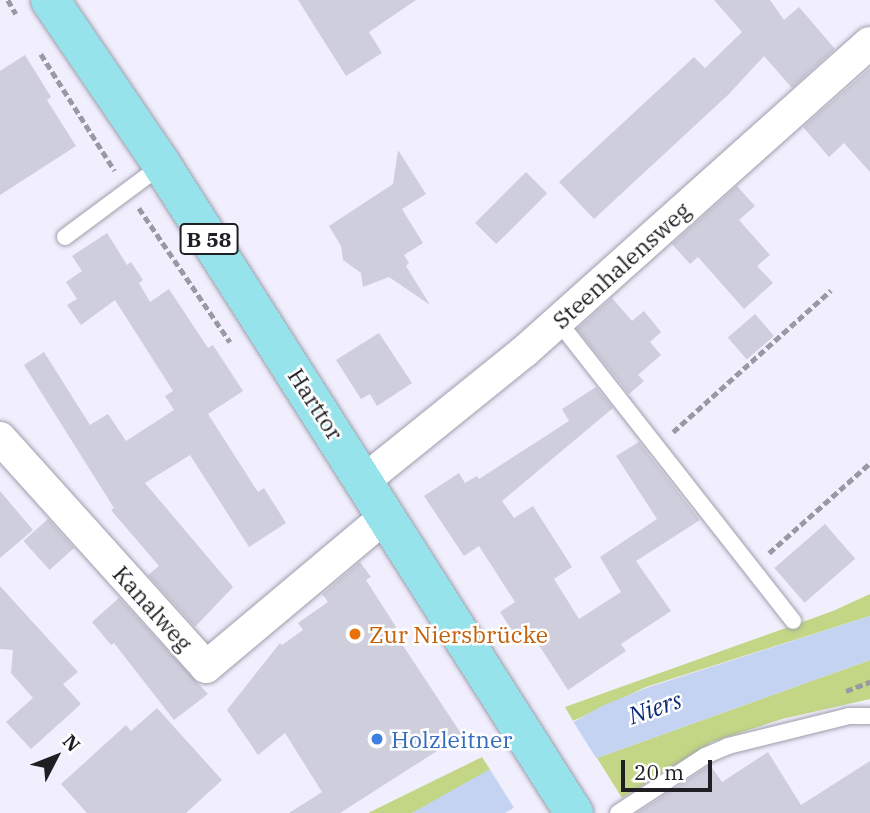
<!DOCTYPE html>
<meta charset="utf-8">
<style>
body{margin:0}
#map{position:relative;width:870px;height:813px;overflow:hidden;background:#f1effe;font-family:"IBM Plex Serif",serif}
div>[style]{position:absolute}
.green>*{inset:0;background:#c2d685}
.water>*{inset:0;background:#c4d3f2}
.pier>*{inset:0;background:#f1effe;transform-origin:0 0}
.building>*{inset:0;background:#cecedc;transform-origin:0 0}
.path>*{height:4.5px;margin-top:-2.25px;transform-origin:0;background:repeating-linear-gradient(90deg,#9a98a3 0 7px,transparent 0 10.5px)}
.roads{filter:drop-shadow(0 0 2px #9f9dab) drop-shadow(0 0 2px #9f9dab)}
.lane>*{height:16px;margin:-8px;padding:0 8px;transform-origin:8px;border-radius:8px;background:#fff}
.street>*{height:32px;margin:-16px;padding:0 16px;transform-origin:16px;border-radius:16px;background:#fff}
.primary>*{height:38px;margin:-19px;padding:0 19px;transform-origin:19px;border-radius:19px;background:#96e3ec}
.dots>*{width:19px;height:19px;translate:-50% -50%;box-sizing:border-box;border:4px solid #fff;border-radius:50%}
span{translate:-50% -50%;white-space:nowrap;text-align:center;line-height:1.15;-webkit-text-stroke:5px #fff;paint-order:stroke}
.shield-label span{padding:2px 5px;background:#fff;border:2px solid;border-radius:5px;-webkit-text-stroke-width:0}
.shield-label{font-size:21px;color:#1f1e23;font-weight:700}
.street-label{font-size:23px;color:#1f1e23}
.food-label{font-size:23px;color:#c56008}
.left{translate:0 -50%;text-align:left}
.shop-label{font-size:23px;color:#366cbe}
.water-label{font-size:24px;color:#0d297c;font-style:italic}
.north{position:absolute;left:21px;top:722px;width:70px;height:70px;-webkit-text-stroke:5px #fff;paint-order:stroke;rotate:48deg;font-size:19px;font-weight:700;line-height:28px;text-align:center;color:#1f1e23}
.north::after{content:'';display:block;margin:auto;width:24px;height:32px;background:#1f1e23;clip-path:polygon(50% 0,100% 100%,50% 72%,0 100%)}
.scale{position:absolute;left:621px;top:760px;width:91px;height:32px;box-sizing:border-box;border:4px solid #1f1e23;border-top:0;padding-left:9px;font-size:21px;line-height:24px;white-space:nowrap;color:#1f1e23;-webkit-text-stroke:5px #fff;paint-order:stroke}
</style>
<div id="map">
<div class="green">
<div style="clip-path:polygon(870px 594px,870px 616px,646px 687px,573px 721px,565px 707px,833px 611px)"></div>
<div style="clip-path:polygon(870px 660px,870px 699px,782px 719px,712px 742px,622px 798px,597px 758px)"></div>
<div style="clip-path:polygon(482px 757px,491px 771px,412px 813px,368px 813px)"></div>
</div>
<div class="water">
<div style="clip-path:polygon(870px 616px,870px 660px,597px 758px,505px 813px,412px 813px,602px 706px,646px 688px)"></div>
</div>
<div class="pier">
<div style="left:571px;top:718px;width:52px;height:96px;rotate:58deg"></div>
</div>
<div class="building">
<div style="clip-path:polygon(298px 0,416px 0,369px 32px,382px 53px,346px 76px)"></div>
<div style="clip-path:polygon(714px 0,770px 0,784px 20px,799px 7px,835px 49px,792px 88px,764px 56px,729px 94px,594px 219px,559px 182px,694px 57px,705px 68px,742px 32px)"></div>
<div style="clip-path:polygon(25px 55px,51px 97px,47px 100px,76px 146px,0 195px,0 71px)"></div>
<div style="clip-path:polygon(870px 68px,870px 172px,844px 143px,829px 157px,803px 127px)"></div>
<div style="clip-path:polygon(398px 150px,426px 194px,402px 209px,423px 243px,404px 255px,409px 263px,406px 266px,430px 305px,389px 277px,363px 287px,361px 273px,343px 260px,341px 246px,329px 226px,393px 184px)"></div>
<div style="left:526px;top:172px;width:30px;height:72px;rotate:45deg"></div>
<div style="clip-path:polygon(737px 186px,755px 206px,739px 220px,770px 255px,757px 266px,773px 283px,744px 309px,698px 257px,690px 264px,672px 244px)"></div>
<div style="clip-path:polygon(107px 233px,127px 265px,131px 262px,143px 280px,139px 283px,150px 302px,169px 289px,208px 348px,213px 345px,243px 391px,208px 414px,258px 492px,264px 488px,286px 523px,249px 547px,190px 455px,145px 483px,233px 587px,195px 627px,148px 575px,159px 566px,111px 510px,114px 508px,24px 365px,44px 352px,90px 425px,108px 414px,126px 441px,174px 410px,165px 396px,173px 391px,115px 300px,81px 325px,67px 305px,77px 299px,66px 282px,82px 271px,72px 256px)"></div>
<div style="clip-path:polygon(612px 298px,632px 321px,644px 311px,661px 332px,650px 342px,661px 355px,638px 375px,644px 381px,629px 394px,577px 329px)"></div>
<div style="left:755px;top:314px;width:29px;height:36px;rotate:49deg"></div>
<div style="clip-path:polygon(379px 333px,412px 383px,377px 406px,370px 394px,361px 399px,336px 360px)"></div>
<div style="clip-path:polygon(596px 387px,613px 408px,502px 501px,514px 518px,533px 506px,572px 567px,554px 579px,579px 619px,621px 592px,600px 557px,657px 519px,616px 456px,639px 442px,700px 520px,636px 561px,671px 611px,621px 644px,626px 651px,568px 690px,529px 630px,517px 638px,500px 612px,515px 602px,479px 546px,464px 556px,424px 496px,459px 473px,465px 483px,477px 476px,479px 479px,569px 421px,562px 409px)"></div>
<div style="clip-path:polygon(0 491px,33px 530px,0 558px)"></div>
<div style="left:48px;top:519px;width:39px;height:33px;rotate:48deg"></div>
<div style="left:825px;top:524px;width:46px;height:67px;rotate:49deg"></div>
<div style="clip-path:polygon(360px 562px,371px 577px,366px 580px,398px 630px,394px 632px,462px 735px,340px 813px,289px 813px,322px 792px,285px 733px,258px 755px,227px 710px,280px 643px,282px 645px,303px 630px,298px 623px,328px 602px,322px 594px)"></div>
<div style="clip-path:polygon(0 586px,78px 672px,63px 684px,81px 704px,31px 749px,6px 722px,33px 698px,11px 673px,13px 650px,0 649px)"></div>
<div style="clip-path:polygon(119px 598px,208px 694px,174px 720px,114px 643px,111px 645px,92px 622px)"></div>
<div style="clip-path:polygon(157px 708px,222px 780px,186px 813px,87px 813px,61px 784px,126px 725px,131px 731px)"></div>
<div style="clip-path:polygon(768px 752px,801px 805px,870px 761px,870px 813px,637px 813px,710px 765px,722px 782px)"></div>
</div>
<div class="path">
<div style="left:8px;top:0;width:16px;rotate:60deg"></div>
<div style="left:41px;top:54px;width:138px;rotate:57.7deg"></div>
<div style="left:139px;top:208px;width:162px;rotate:55.8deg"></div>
<div style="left:673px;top:432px;width:212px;rotate:-41.9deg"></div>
<div style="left:769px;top:553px;width:135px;rotate:-41.7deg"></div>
<div style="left:846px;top:691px;width:26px;rotate:-21deg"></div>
</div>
<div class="roads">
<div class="lane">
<div style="left:65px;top:237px;width:121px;rotate:-36.6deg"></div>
<div style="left:558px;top:321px;width:381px;rotate:51.9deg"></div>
<div style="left:618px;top:813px;width:104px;rotate:-33.2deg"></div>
<div style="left:705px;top:756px;width:25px;rotate:-23deg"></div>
<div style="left:728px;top:746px;width:125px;rotate:-13.9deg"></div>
<div style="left:849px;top:716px;width:21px"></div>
</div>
<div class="street">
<div style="left:0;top:438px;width:308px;rotate:48deg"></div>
<div style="left:206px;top:667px;width:235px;rotate:-40deg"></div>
<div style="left:365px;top:480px;width:206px;rotate:-38.9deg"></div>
<div style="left:525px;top:351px;width:462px;rotate:-41.8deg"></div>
</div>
<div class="primary">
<div style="left:50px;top:0;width:199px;rotate:55.8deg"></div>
<div style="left:162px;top:165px;width:768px;rotate:57.55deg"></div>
</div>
</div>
<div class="dots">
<div style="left:355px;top:634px;background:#e8710a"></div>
<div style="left:377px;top:739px;background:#3f7fe0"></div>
</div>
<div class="shield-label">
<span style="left:209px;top:239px">B 58</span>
</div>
<div class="street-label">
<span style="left:621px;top:265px;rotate:-42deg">Steenhalensweg</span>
<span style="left:316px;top:404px;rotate:57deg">Harttor</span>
<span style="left:153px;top:608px;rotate:48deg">Kanalweg</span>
</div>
<div class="food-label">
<span class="left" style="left:369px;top:634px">Zur Niersbrücke</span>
</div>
<div class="shop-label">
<span class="left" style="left:391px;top:739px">Holzleitner</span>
</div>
<div class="water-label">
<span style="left:655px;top:708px;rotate:-19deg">Niers</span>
</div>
<div class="north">N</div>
<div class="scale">20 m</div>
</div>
